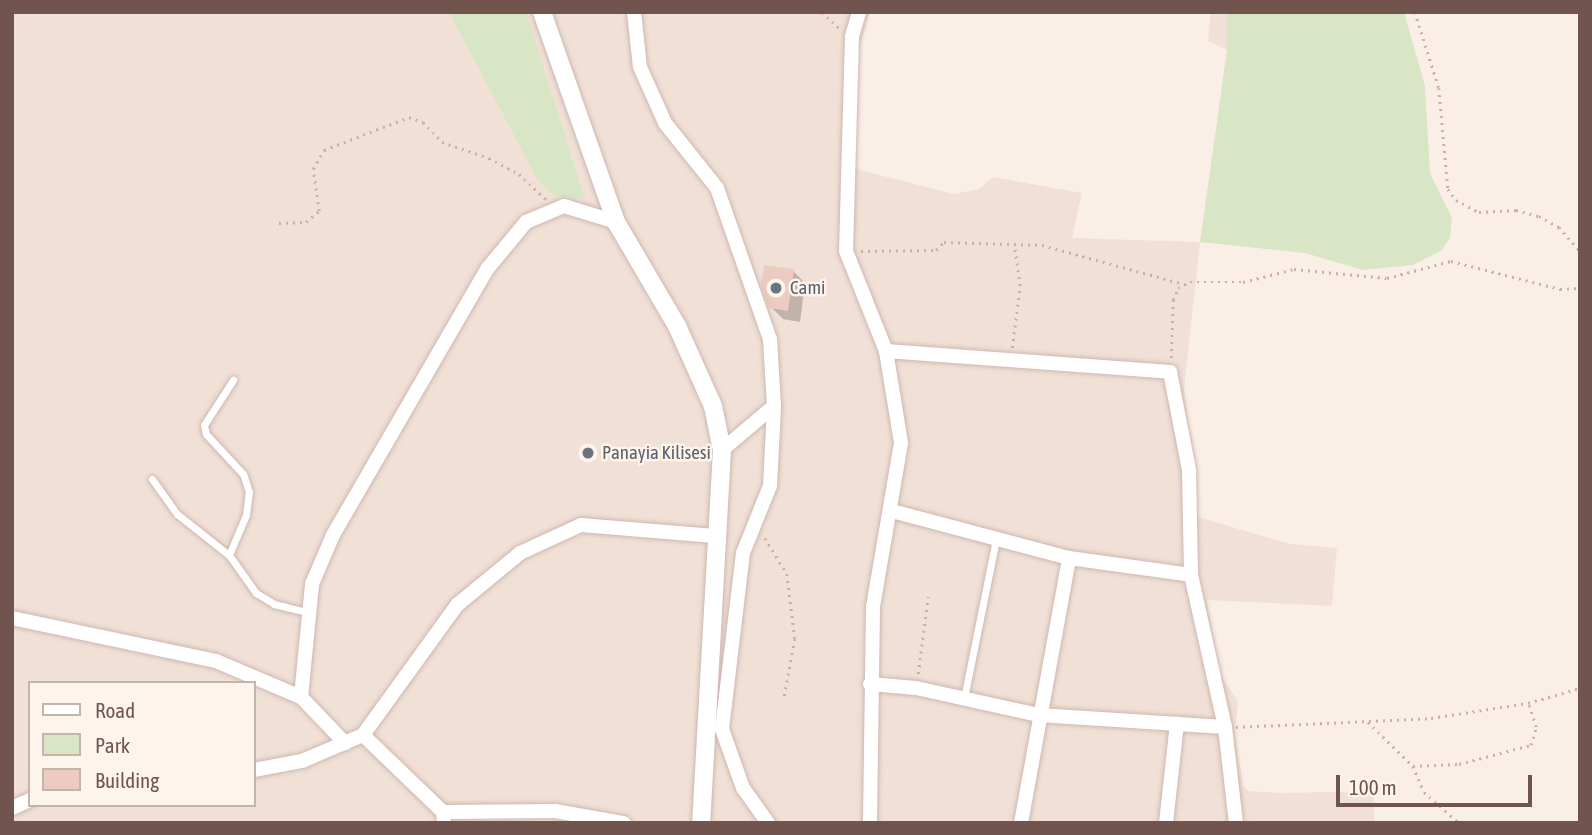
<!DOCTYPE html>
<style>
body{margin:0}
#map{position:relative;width:1592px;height:835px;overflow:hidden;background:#faefe7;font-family:"Asap Condensed",sans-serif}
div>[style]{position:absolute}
.residential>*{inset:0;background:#f1e0d6}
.green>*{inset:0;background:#d8e6c6}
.shadow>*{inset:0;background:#0003}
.building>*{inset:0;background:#eccbc1}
.path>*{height:2.5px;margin-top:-1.25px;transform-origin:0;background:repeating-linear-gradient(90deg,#d1aea4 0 2px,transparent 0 7px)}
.roads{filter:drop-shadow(0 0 2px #cdb8b1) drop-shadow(0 0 2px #cdb8b1)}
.service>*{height:7px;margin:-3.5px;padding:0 3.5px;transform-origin:3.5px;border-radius:3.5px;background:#fff}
.minor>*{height:14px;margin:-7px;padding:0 7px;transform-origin:7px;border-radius:7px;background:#fff}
.tertiary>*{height:18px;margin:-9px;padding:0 9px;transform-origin:9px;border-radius:9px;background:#fff}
.dots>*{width:19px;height:19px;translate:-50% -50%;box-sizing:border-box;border:4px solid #fdf4ec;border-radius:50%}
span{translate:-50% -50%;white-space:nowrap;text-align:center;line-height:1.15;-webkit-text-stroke:5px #fdf4ec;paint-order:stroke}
.worship-label{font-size:19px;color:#5b616d}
.left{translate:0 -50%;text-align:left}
.frame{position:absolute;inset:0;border:14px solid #71544e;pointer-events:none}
.legend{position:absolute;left:28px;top:681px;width:228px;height:126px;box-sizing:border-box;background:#fdf4ec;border:2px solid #c5b4ad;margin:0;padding:9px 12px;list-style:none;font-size:21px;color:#71544e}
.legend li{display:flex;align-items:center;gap:14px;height:35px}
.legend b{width:35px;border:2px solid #c5b4ad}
.scale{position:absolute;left:1336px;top:775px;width:196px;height:32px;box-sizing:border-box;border:4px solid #71544e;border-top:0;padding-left:9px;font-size:21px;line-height:24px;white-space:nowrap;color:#71544e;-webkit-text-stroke:5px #fdf4ec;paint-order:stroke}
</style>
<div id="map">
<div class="residential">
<div style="clip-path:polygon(evenodd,12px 12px,870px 12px,854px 68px,848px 167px,954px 194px,979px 189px,993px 177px,1082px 193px,1072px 238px,1200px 242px,1184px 389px,1198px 517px,1290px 544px,1337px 548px,1332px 606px,1207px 600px,1219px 672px,1238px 702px,1235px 733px,1243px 785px,1248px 791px,1282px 793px,1374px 791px,1374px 823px,12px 823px,12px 12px,30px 683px,254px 683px,254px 805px,30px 805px,30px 683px)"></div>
<div style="clip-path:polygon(1211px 12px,1227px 12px,1227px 50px,1208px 41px)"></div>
</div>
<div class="green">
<div style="clip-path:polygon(449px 12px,526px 12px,585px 199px,556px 196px,538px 181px)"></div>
<div style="clip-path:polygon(1227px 12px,1404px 12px,1425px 86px,1430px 173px,1452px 218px,1450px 238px,1442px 250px,1413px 265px,1363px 270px,1305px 253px,1200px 242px,1227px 50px)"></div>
</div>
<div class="shadow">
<div style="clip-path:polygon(793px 271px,805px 283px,800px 322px,783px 319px,771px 307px)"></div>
</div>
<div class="building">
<div style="clip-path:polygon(764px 265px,794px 269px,788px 311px,769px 308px,761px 285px)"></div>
</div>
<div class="path">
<div style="left:822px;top:12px;width:25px;rotate:43deg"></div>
<div style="left:1415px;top:12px;width:80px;rotate:72.5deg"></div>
<div style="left:1439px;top:88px;width:101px;rotate:84.9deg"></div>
<div style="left:1448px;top:189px;width:14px;rotate:54deg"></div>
<div style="left:1456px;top:200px;width:26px;rotate:28deg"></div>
<div style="left:1479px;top:212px;width:37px;rotate:-3deg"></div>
<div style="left:1516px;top:210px;width:24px;rotate:15deg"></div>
<div style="left:1539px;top:216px;width:23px;rotate:29deg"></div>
<div style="left:1559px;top:227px;width:32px;rotate:49deg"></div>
<div style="left:279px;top:223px;width:27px;rotate:-2deg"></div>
<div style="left:306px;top:222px;width:17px;rotate:-40deg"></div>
<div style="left:319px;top:211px;width:42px;rotate:-98.1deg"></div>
<div style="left:313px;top:169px;width:22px;rotate:-60deg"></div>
<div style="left:324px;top:150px;width:91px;rotate:-21.2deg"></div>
<div style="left:409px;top:117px;width:15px;rotate:20deg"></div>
<div style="left:423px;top:122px;width:28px;rotate:46deg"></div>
<div style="left:442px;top:142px;width:50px;rotate:18.8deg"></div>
<div style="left:489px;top:158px;width:34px;rotate:28deg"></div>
<div style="left:519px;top:174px;width:38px;rotate:43deg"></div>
<div style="left:861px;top:251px;width:75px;rotate:-0.8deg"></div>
<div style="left:936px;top:250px;width:11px;rotate:-45deg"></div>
<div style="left:944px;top:242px;width:98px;rotate:1.8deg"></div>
<div style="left:1042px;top:245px;width:147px;rotate:15.4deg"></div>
<div style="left:1012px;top:348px;width:63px;rotate:-82.6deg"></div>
<div style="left:1020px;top:286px;width:42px;rotate:-98.1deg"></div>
<div style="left:1171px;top:358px;width:58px;rotate:-88deg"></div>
<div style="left:1173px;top:300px;width:13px;rotate:-67deg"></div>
<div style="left:1178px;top:288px;width:13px;rotate:-27deg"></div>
<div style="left:1190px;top:282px;width:53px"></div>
<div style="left:1243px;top:282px;width:53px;rotate:-14.3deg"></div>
<div style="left:1294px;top:269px;width:93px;rotate:5.5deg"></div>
<div style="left:1387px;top:278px;width:66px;rotate:-14.9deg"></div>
<div style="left:1451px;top:261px;width:113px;rotate:14.4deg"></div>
<div style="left:1560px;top:289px;width:20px;rotate:-3deg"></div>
<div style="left:765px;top:538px;width:42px;rotate:58.6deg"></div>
<div style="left:787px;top:574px;width:65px;rotate:83deg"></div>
<div style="left:795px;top:639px;width:61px;rotate:100.4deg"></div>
<div style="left:918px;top:674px;width:78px;rotate:-82.6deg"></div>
<div style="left:1368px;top:722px;width:63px;rotate:44.4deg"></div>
<div style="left:1413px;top:766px;width:28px;rotate:67deg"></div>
<div style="left:1424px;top:792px;width:47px;rotate:41.5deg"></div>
<div style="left:1236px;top:727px;width:195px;rotate:-2.6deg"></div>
<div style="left:1431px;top:718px;width:98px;rotate:-8.8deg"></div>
<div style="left:1528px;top:703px;width:54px;rotate:-16.1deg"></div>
<div style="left:1413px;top:766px;width:46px;rotate:-2.5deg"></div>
<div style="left:1459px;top:764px;width:74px;rotate:-14.8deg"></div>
<div style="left:1531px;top:745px;width:19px;rotate:-74deg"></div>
<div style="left:1536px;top:727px;width:25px;rotate:-108deg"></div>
</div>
<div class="roads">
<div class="service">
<div style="left:152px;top:479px;width:43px;rotate:54.5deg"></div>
<div style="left:177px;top:514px;width:66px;rotate:38.3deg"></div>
<div style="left:229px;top:555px;width:47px;rotate:54.6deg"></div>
<div style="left:256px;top:593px;width:21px;rotate:31deg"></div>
<div style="left:274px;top:604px;width:34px;rotate:14deg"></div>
<div style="left:229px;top:555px;width:43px;rotate:-67deg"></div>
<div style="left:246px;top:515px;width:23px;rotate:-83deg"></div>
<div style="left:249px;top:492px;width:19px;rotate:-108deg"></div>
<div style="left:243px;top:474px;width:54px;rotate:-132.8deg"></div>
<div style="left:206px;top:434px;width:9px;rotate:-103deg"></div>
<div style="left:204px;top:425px;width:54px;rotate:-57.2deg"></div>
<div style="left:964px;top:698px;width:162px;rotate:-78.6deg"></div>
</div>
<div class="minor">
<div style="left:634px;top:12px;width:55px;rotate:83.8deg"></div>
<div style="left:640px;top:67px;width:61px;rotate:65.9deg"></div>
<div style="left:665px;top:123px;width:83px;rotate:51.3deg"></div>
<div style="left:717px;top:188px;width:160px;rotate:70.7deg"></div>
<div style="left:770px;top:339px;width:67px;rotate:86.6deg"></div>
<div style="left:774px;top:406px;width:68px;rotate:139.8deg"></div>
<div style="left:859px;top:12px;width:26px;rotate:106deg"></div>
<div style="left:852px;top:37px;width:214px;rotate:91.6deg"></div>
<div style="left:846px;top:251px;width:108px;rotate:68.2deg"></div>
<div style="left:886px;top:351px;width:93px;rotate:80.7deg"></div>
<div style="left:901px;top:443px;width:166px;rotate:99.7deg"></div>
<div style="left:873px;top:607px;width:216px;rotate:90.8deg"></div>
<div style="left:886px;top:351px;width:285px;rotate:4.2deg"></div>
<div style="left:1170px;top:372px;width:100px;rotate:79deg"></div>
<div style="left:1189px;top:470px;width:105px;rotate:88.9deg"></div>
<div style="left:1191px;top:575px;width:156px;rotate:77.4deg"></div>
<div style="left:1225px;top:727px;width:97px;rotate:83.5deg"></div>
<div style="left:892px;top:511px;width:183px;rotate:14.9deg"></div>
<div style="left:1069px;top:558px;width:123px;rotate:7.9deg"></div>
<div style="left:12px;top:618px;width:208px;rotate:11.9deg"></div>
<div style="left:216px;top:661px;width:92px;rotate:23deg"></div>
<div style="left:301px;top:697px;width:64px;rotate:46.3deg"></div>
<div style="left:870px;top:684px;width:46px;rotate:5deg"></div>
<div style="left:916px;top:688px;width:126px;rotate:12.4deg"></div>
<div style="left:1039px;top:715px;width:186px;rotate:3.7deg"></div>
<div style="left:301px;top:697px;width:114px;rotate:-84.4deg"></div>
<div style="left:312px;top:584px;width:53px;rotate:-66.8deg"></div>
<div style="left:333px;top:535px;width:309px;rotate:-59.9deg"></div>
<div style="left:488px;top:268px;width:60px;rotate:-50.4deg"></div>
<div style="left:526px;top:222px;width:41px;rotate:-22.8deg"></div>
<div style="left:564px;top:206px;width:54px;rotate:17.1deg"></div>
<div style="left:363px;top:735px;width:111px;rotate:43.9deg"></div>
<div style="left:443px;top:812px;width:11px;rotate:85deg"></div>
<div style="left:254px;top:770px;width:49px;rotate:-10.6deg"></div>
<div style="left:302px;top:761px;width:66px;rotate:-23.1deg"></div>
<div style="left:363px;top:735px;width:160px;rotate:-54.1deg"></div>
<div style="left:457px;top:605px;width:82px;rotate:-39.5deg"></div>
<div style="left:520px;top:553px;width:67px;rotate:-24.7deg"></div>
<div style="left:581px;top:525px;width:134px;rotate:4.7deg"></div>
<div style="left:12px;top:808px;width:20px;rotate:-24deg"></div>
<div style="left:443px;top:812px;width:112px;rotate:-0.5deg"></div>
<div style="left:555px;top:811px;width:70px;rotate:9.9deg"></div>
<div style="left:768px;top:823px;width:43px;rotate:-125.5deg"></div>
<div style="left:743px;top:788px;width:63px;rotate:-109.6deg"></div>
<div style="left:722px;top:729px;width:177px;rotate:-83.2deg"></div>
<div style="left:743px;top:553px;width:72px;rotate:-68.1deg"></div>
<div style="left:770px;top:486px;width:80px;rotate:-87.1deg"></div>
<div style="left:1021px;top:823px;width:269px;rotate:-79.7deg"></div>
<div style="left:1166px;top:823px;width:100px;rotate:-83.7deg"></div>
</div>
<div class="tertiary">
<div style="left:542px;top:12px;width:223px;rotate:70.6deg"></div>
<div style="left:616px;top:222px;width:121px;rotate:59.6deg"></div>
<div style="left:677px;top:326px;width:88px;rotate:65.8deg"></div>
<div style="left:713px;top:406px;width:45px;rotate:78.4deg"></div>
<div style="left:722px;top:450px;width:374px;rotate:93.2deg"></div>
</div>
</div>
<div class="dots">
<div style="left:776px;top:288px;background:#6b7280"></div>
<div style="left:588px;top:453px;background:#6b7280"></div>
</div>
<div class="worship-label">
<span class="left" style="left:790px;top:288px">Cami</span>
<span class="left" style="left:602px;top:453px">Panayia Kilisesi</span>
</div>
<div class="frame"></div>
<ul class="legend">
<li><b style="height:9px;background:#fff"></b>Road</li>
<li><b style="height:19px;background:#d8e6c6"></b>Park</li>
<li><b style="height:19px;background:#eccbc1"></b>Building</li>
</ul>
<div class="scale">100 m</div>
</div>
